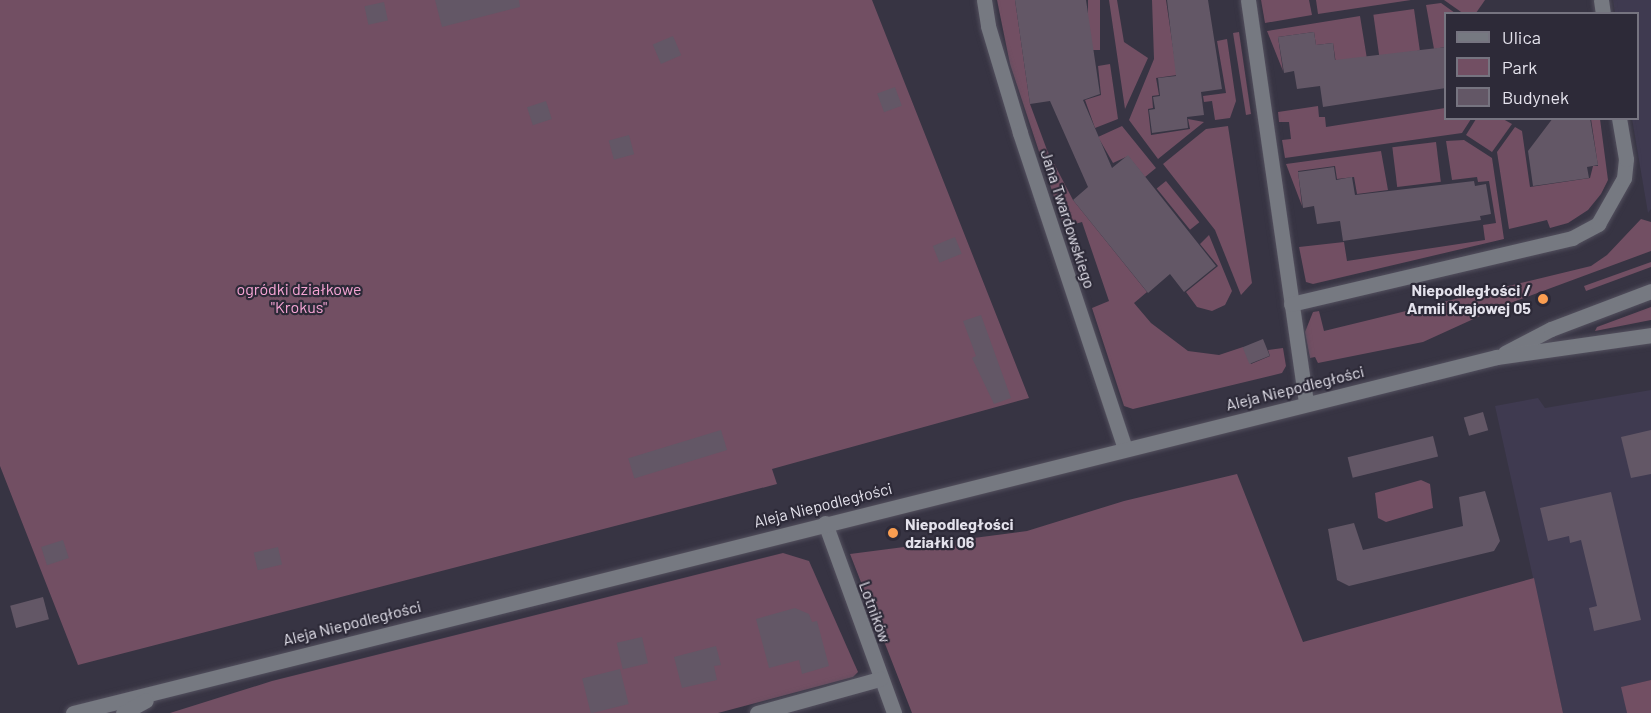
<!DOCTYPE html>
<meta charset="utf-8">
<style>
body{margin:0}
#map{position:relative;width:1651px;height:713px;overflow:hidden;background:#373443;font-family:Barlow,sans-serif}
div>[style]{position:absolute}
.built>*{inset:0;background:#3f3a50}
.green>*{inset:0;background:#724f63;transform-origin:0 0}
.building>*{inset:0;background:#635766;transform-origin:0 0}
.roads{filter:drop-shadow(0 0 2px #53505e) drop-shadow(0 0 2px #53505e)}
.minor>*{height:15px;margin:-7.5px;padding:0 7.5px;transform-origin:7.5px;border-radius:7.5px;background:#767981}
.dots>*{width:16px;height:16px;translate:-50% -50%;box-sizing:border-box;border:3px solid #2d2a38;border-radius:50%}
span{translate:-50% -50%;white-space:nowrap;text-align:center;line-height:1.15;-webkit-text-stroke:4.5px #2d2a38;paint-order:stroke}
.street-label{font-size:16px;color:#e4e2ec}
.park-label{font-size:16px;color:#f6a5d5}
.poi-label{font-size:16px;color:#e4e2ec;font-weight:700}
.right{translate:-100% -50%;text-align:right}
.left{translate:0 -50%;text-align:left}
.legend{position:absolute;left:1444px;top:12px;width:195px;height:108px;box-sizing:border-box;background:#2d2a38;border:2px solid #767480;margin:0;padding:8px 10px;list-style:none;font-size:18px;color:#e4e2ec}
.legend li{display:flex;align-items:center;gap:12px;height:30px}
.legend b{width:30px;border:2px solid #767480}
</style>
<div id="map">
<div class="built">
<div style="clip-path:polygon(1613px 0,1651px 0,1651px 209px,1648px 213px,1632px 119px,1638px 118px,1638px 14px,1615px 13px)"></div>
<div style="clip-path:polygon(1651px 390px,1651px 680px,1622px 687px,1627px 713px,1563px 713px,1495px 406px,1538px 398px,1545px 408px)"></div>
</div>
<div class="green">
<div style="clip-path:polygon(0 0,872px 0,1029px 398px,772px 469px,777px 484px,78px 665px,0 466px)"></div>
<div style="clip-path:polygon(997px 0,1015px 0,1030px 104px,1047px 150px,1073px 200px,1147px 292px,1134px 303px,1151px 323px,1188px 351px,1219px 355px,1243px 347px,1251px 364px,1270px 356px,1268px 350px,1283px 348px,1286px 366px,1282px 373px,1133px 409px,1124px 406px,1092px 308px,1109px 301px,1082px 222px,1064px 227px,1010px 64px)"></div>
<div style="left:1088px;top:0;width:12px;height:50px"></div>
<div style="clip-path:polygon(1109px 0,1117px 0,1124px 42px,1148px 58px,1125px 109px)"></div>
<div style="clip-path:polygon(1152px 0,1166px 0,1177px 75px,1156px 78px,1159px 95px,1152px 96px,1153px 108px,1148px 109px,1151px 135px,1190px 129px,1188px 119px,1204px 122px,1158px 159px,1129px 120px,1154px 59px)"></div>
<div style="clip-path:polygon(1261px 0,1309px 0,1312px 15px,1265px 23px)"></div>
<div style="clip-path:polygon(1316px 0,1411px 0,1318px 14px)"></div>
<div style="clip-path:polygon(1444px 0,1485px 0,1476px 13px,1464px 14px)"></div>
<div style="clip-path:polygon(1441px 3px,1455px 13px,1446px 14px,1445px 47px,1434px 49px,1426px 5px)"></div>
<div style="left:1414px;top:9px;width:42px;height:41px;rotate:82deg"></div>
<div style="clip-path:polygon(1360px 16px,1367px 59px,1336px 64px,1333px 43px,1316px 45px,1314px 32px,1278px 37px,1283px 71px,1267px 31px)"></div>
<div style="clip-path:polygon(1239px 32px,1251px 114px,1246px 115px,1233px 33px)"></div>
<div style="clip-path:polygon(1227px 39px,1236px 101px,1230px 118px,1215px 120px,1212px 101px,1204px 102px,1203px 96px,1226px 93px,1217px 41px)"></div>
<div style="clip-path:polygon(1110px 64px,1118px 119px,1095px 128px,1085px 100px,1101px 95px,1098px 66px)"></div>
<div style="clip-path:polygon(1318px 106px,1319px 117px,1325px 117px,1326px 127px,1445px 108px,1446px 118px,1471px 119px,1462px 133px,1285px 158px,1282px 140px,1291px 139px,1289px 122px,1279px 122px,1278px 112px)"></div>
<div style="clip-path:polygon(1476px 119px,1503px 119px,1512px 124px,1492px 152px,1466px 135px)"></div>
<div style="clip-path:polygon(1591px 119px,1600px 119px,1608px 180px,1601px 194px,1588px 210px,1568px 223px,1550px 228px,1547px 220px,1509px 229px,1497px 152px,1515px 127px,1522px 131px,1530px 187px,1590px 178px,1593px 166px,1598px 166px)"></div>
<div style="clip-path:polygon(1122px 126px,1156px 168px,1145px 177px,1128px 156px,1113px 163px,1098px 137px)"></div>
<div style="clip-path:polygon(1228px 126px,1252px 283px,1241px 295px,1215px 230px,1163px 164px,1206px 129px)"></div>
<div style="clip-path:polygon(1464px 140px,1492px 158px,1504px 239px,1313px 284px,1306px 282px,1299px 247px,1344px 242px,1347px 261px,1485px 240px,1483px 225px,1496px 223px,1489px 181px,1478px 182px,1477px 177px,1452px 180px,1446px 141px)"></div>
<div style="left:1436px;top:142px;width:40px;height:44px;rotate:83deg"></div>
<div style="clip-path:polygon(1381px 151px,1388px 190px,1357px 194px,1354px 177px,1337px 179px,1335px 166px,1298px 171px,1302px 206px,1286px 164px)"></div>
<div style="left:1166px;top:181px;width:53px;height:12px;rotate:51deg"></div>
<div style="clip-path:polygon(1641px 219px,1651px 222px,1651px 251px,1502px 306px,1423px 342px,1318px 363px,1315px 357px,1310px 358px,1305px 332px,1313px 312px,1319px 311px,1324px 331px,1591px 266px,1607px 255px)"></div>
<div style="clip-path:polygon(1209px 235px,1232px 291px,1225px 305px,1212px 311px,1197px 307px,1186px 292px,1218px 266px,1200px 244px)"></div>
<div style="clip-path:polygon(1651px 262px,1651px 267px,1586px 291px,1584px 286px)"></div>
<div style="clip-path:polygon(1651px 307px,1651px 320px,1595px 331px,1597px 327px)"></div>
<div style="clip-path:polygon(1237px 474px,1303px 642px,1534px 578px,1563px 713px,912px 713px,850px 554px,1027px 531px,1124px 501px)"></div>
<div style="clip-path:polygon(1421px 480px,1430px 484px,1433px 508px,1386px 522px,1378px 518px,1375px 493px)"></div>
<div style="clip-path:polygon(783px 553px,809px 561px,858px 672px,853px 677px,718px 713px,170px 713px,272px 681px)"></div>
<div style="clip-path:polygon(1651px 680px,1651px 713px,1627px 713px,1621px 687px)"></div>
</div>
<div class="building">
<div style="clip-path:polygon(435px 0,519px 0,520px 7px,442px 27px)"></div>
<div style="clip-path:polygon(1015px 0,1086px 0,1100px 94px,1083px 100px,1112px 168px,1128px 155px,1216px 266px,1184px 292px,1170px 274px,1148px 293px,1073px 200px,1088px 187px,1050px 101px,1030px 104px)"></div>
<div style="clip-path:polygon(1167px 0,1208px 0,1222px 89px,1201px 92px,1204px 115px,1187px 117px,1188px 128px,1152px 133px,1149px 110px,1155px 109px,1153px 97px,1160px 96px,1158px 78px,1176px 76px)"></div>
<div style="left:384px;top:2px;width:19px;height:20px;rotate:78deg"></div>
<div style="clip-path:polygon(1314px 32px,1316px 45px,1333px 43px,1335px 60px,1446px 47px,1446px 88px,1323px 107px,1320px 86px,1297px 89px,1294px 71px,1284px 73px,1278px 37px)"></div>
<div style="left:673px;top:36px;width:21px;height:22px;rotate:67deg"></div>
<div style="left:895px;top:87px;width:20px;height:19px;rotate:70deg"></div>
<div style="left:546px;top:101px;width:19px;height:20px;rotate:72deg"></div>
<div style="clip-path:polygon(1553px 118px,1590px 118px,1598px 165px,1587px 167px,1589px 178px,1533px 186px,1528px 151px)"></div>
<div style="left:629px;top:135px;width:20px;height:21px;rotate:75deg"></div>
<div style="clip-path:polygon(1334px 167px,1336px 180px,1352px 177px,1355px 195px,1474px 181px,1475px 186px,1486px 184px,1491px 214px,1480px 216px,1481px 220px,1343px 241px,1340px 221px,1317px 224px,1314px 206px,1303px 208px,1298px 172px)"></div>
<div style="left:955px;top:237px;width:18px;height:24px;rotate:68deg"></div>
<div style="clip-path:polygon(981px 315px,1011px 398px,994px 404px,972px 358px,976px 356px,963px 321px)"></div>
<div style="left:1263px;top:339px;width:18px;height:22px;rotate:68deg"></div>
<div style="left:1483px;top:412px;width:19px;height:20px;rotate:74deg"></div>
<div style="left:721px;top:430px;width:21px;height:97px;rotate:73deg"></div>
<div style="clip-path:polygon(1651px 430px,1651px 474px,1631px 478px,1621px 437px)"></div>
<div style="left:1433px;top:436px;width:21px;height:88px;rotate:76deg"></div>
<div style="clip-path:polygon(1485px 491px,1500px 541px,1494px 551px,1349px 586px,1337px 580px,1328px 529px,1354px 523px,1363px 550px,1463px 526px,1459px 497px)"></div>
<div style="clip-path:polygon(1611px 492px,1641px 620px,1594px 631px,1589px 608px,1597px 606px,1581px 540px,1570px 543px,1569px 536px,1548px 541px,1540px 508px)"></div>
<div style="left:63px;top:540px;width:19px;height:23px;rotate:72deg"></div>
<div style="left:278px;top:547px;width:18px;height:25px;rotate:77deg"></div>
<div style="left:43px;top:597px;width:23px;height:34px;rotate:75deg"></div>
<div style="clip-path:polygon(795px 608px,809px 614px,812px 622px,817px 621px,829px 666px,802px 674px,799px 660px,769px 668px,756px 619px)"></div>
<div style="left:642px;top:637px;width:27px;height:26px;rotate:77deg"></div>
<div style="clip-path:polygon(716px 646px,721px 665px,714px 666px,717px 680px,682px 688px,674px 657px)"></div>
<div style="left:620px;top:669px;width:36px;height:39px;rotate:76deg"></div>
</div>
<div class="roads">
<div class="minor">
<div style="left:984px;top:0;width:26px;rotate:81deg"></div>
<div style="left:988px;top:26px;width:112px;rotate:73.3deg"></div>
<div style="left:1020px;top:133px;width:332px;rotate:71.6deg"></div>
<div style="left:1248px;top:0;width:407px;rotate:81.8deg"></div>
<div style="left:1601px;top:0;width:14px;rotate:82deg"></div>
<div style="left:1291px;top:304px;width:289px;rotate:-13.2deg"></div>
<div style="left:1572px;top:238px;width:30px;rotate:-28deg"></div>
<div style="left:1598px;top:224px;width:53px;rotate:-60.5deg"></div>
<div style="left:1624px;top:178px;width:19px;rotate:-84deg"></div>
<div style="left:1626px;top:159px;width:42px;rotate:-99.7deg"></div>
<div style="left:1505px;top:353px;width:52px;rotate:-27.6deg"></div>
<div style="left:1551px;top:329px;width:107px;rotate:-20.8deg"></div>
<div style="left:825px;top:523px;width:202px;rotate:70deg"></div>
<div style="left:73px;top:713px;width:1468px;rotate:-14.04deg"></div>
<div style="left:1497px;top:357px;width:156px;rotate:-8.1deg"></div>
<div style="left:123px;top:713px;width:26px;rotate:-29deg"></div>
<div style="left:757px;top:713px;width:128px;rotate:-15.5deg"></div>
</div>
</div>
<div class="dots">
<div style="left:1543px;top:299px;background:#fb9e51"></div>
<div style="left:893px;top:533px;background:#fb9e51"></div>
</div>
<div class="street-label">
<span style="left:1068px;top:219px;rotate:72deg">Jana Twardowskiego</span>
<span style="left:1295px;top:388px;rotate:-14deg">Aleja Niepodległości</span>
<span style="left:823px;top:505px;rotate:-14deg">Aleja Niepodległości</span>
<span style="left:875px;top:612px;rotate:70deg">Lotników</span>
<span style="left:352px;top:623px;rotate:-14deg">Aleja Niepodległości</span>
</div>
<div class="park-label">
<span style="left:299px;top:298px">ogródki działkowe<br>"Krokus"</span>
</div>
<div class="poi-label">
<span class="right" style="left:1531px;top:299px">Niepodległości /<br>Armii Krajowej 05</span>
<span class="left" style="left:905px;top:533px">Niepodległości<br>działki 06</span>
</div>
<ul class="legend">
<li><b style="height:8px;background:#767981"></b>Ulica</li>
<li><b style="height:16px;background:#724f63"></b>Park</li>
<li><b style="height:16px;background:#635766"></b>Budynek</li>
</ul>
</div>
